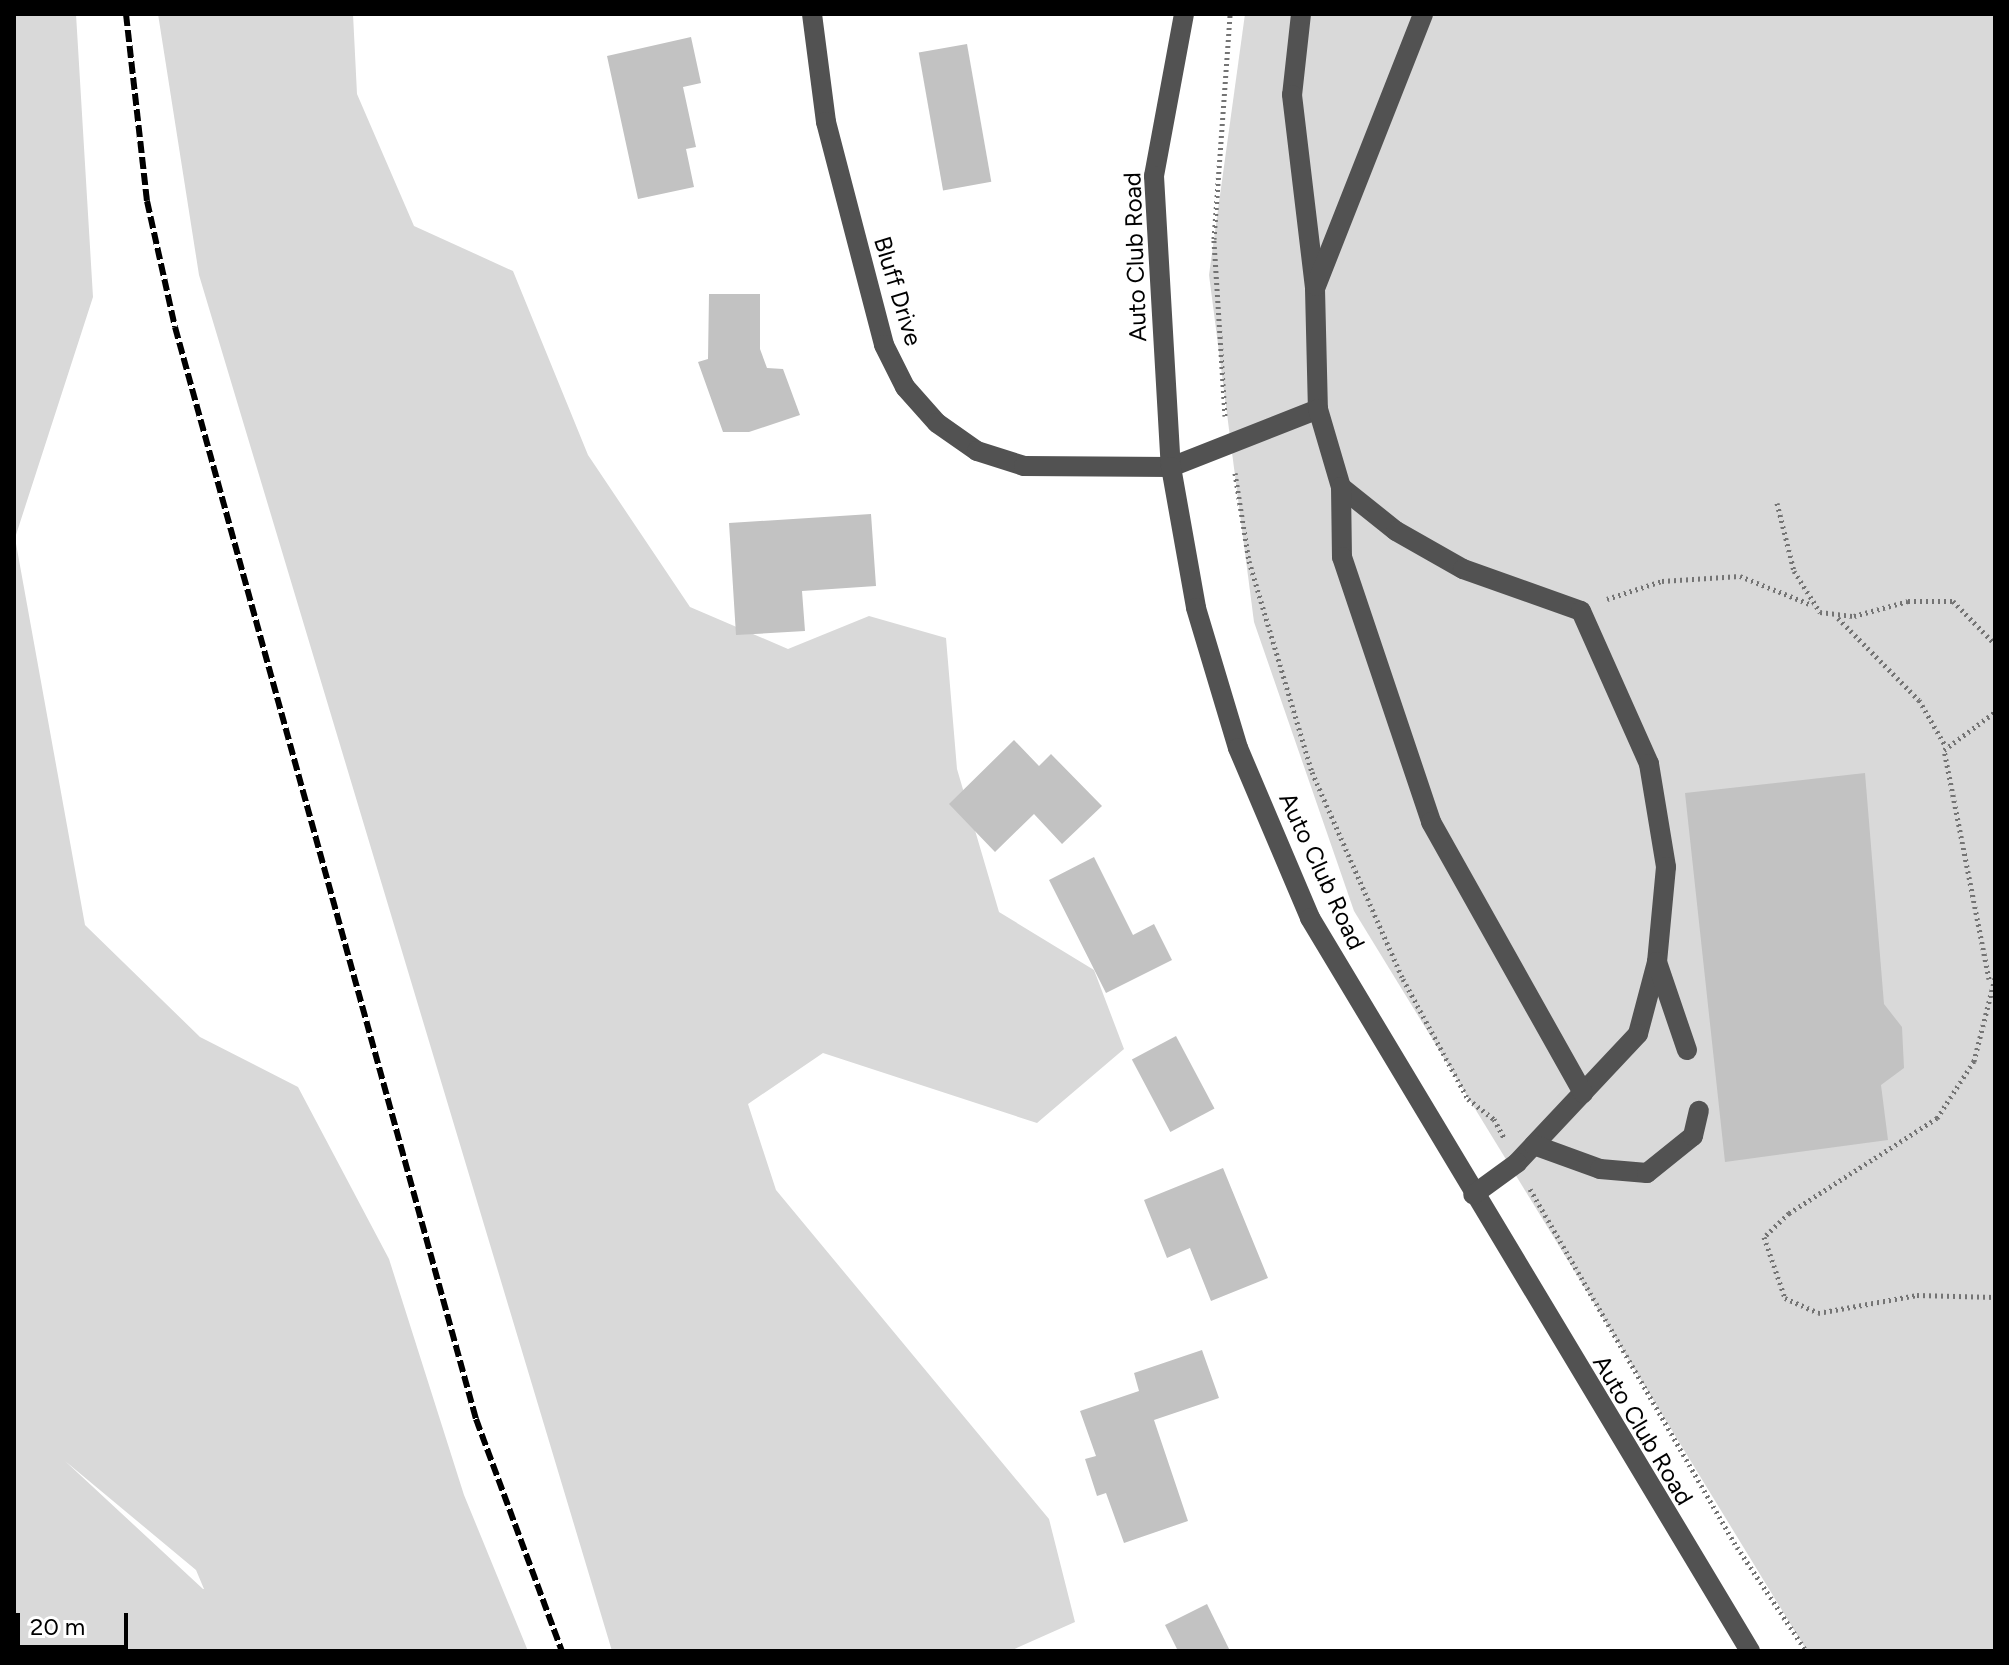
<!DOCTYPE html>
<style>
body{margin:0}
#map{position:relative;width:2009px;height:1665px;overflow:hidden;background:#fff;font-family:Figtree,sans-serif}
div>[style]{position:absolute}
.green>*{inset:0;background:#d9d9d9}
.building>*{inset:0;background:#c2c2c2;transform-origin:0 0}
.minor-tunnel>*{height:20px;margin-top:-10px;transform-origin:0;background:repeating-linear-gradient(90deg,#d9d9d9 0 20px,transparent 0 30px)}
.path>*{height:5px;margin-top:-2.5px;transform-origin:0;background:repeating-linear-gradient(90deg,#747474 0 2px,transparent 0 6px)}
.minor>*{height:20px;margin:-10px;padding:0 10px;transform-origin:10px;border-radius:10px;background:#525252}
.rail>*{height:6px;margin-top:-3px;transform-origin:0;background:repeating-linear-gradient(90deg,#000 0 12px,transparent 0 16px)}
span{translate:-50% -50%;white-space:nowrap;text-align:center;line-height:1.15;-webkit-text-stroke:6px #fff;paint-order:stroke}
.street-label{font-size:24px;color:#000}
.frame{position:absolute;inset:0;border:16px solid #000;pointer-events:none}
.scale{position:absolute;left:16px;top:1613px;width:112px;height:36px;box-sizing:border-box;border:4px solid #000;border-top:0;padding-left:10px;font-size:24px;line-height:28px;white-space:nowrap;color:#000;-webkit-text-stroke:6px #fff;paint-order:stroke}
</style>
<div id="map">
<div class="green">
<div style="clip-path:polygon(evenodd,14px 14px,76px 14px,93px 297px,15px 538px,85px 925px,200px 1037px,298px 1087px,389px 1259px,464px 1495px,528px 1651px,14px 1651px,14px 14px,65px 1461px,196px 1570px,204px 1589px,203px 1589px,65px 1461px)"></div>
<div style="clip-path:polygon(158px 14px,353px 14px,357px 94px,414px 226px,513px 271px,588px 455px,690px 607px,788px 649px,869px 616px,946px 638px,957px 769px,999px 912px,1094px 970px,1124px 1049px,1037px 1123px,823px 1053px,748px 1104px,776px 1190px,1049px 1519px,1075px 1622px,1010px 1651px,612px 1651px,199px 275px)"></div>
<div style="clip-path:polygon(1245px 14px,1995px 14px,1995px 1651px,1807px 1651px,1354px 911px,1254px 622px,1209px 275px)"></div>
</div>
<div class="building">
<div style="clip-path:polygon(691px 37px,701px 83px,683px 87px,696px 147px,686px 149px,694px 187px,638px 199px,607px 56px)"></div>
<div style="left:967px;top:44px;width:140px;height:49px;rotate:80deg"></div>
<div style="clip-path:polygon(709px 294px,760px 294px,760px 349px,767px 368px,783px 369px,800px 415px,749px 432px,723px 432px,698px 362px,708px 359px)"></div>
<div style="clip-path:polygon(871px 514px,876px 586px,802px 591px,805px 631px,736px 635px,729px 523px)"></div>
<div style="clip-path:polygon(1014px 740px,1039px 766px,1051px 754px,1102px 806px,1062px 844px,1034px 814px,995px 852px,949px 804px)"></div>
<div style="clip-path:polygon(1865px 773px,1884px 1004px,1902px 1027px,1904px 1068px,1881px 1085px,1888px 1140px,1725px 1162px,1685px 793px)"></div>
<div style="clip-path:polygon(1094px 857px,1133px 935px,1154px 924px,1172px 960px,1106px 993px,1049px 880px)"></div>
<div style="left:1176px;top:1036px;width:82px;height:50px;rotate:62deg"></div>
<div style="clip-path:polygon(1223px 1168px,1268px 1278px,1211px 1301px,1190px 1248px,1167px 1258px,1144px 1200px)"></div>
<div style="clip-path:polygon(1202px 1350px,1219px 1398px,1154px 1420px,1188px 1521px,1124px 1543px,1106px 1493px,1097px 1496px,1085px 1459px,1096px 1456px,1080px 1411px,1139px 1391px,1134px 1373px)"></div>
<div style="clip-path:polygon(1207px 1604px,1230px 1651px,1178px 1651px,1165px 1625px)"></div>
</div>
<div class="minor-tunnel">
<div style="left:1687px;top:1050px;width:62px;rotate:78.9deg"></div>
</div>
<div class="path">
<div style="left:1225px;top:416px;width:177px;rotate:-93.6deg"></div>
<div style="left:1214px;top:239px;width:226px;rotate:-85.9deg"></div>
<div style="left:1235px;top:473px;width:89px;rotate:81deg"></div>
<div style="left:1249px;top:561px;width:220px;rotate:73.4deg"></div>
<div style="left:1312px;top:772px;width:226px;rotate:66.3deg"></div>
<div style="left:1403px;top:979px;width:136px;rotate:61.6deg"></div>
<div style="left:1468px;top:1099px;width:33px;rotate:38deg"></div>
<div style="left:1494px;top:1119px;width:21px;rotate:62deg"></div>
<div style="left:1777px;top:503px;width:70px;rotate:76deg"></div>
<div style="left:1794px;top:571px;width:49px;rotate:57.6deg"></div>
<div style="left:1820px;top:612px;width:34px;rotate:7deg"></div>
<div style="left:1854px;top:616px;width:56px;rotate:-15.5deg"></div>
<div style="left:1908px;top:601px;width:45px"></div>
<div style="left:1953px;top:601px;width:60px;rotate:45.7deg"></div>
<div style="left:1607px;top:599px;width:58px;rotate:-18.1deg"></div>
<div style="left:1662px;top:581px;width:78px;rotate:-3.7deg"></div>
<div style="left:1740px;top:576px;width:78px;rotate:21.9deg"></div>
<div style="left:1838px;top:618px;width:115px;rotate:45.4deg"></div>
<div style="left:1919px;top:700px;width:54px;rotate:60.1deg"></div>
<div style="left:1995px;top:978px;width:86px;rotate:104.2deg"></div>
<div style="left:1974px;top:1061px;width:68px;rotate:123deg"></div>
<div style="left:1937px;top:1118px;width:176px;rotate:147.3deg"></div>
<div style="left:1789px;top:1213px;width:35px;rotate:136deg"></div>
<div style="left:1764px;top:1237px;width:65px;rotate:71deg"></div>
<div style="left:1785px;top:1298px;width:36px;rotate:24deg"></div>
<div style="left:1818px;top:1313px;width:101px;rotate:-10.3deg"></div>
<div style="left:1917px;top:1295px;width:78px;rotate:1.5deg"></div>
<div style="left:1989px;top:979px;width:233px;rotate:-101.1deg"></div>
<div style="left:1944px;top:750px;width:64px;rotate:-36.7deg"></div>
<div style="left:1530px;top:1189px;width:414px;rotate:60deg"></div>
<div style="left:1737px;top:1547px;width:125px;rotate:56.4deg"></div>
</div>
<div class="minor">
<div style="left:812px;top:14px;width:109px;rotate:82.6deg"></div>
<div style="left:826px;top:122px;width:230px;rotate:75.4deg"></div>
<div style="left:884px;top:345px;width:47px;rotate:63.4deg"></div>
<div style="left:905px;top:387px;width:48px;rotate:48.4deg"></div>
<div style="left:937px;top:423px;width:49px;rotate:35deg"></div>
<div style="left:977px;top:451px;width:49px;rotate:17.7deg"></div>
<div style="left:1024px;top:466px;width:147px;rotate:0.4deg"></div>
<div style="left:1171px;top:467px;width:158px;rotate:-21.5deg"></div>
<div style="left:1184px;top:14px;width:165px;rotate:100.5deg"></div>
<div style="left:1154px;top:176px;width:291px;rotate:86.7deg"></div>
<div style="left:1171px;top:467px;width:143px;rotate:79.9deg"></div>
<div style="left:1196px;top:608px;width:146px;rotate:73.3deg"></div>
<div style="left:1238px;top:748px;width:185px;rotate:67deg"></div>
<div style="left:1310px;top:918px;width:855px;rotate:59.02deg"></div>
<div style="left:1301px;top:14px;width:81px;rotate:96.3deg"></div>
<div style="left:1292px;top:95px;width:195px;rotate:83.2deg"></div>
<div style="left:1315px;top:289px;width:120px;rotate:88.6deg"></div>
<div style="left:1318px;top:409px;width:81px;rotate:73.6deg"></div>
<div style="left:1341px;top:487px;width:70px;rotate:38.7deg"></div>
<div style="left:1396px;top:531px;width:77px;rotate:29.6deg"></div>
<div style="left:1463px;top:569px;width:125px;rotate:19.6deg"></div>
<div style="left:1581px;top:611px;width:167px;rotate:66deg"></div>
<div style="left:1649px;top:764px;width:104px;rotate:80.6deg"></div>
<div style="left:1666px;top:867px;width:95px;rotate:95.4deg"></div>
<div style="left:1657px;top:962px;width:74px;rotate:104.8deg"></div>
<div style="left:1638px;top:1034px;width:177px;rotate:133.2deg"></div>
<div style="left:1517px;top:1163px;width:54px;rotate:144deg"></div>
<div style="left:1316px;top:286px;width:292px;rotate:-68.5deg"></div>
<div style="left:1341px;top:487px;width:70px;rotate:89.2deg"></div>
<div style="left:1342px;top:557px;width:280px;rotate:71.4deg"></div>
<div style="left:1431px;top:822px;width:311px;rotate:60.7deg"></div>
<div style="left:1657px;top:962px;width:93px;rotate:71.2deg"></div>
<div style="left:1534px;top:1145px;width:70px;rotate:20deg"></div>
<div style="left:1600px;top:1169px;width:47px;rotate:4.9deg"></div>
<div style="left:1647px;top:1173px;width:59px;rotate:-38.8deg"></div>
<div style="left:1693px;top:1136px;width:26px;rotate:-77deg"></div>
</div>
<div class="rail">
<div style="left:126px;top:14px;width:188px;rotate:83.6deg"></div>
<div style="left:147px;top:201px;width:129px;rotate:77.5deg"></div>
<div style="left:175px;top:327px;width:1133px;rotate:74.59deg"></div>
<div style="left:476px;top:1419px;width:247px;rotate:69.7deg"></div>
</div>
<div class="street-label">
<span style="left:1135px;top:257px;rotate:-92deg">Auto Club Road</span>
<span style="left:898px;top:291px;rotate:73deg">Bluff Drive</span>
<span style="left:1322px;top:871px;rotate:65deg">Auto Club Road</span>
<span style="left:1643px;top:1430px;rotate:59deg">Auto Club Road</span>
</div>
<div class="frame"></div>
<div class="scale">20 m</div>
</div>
